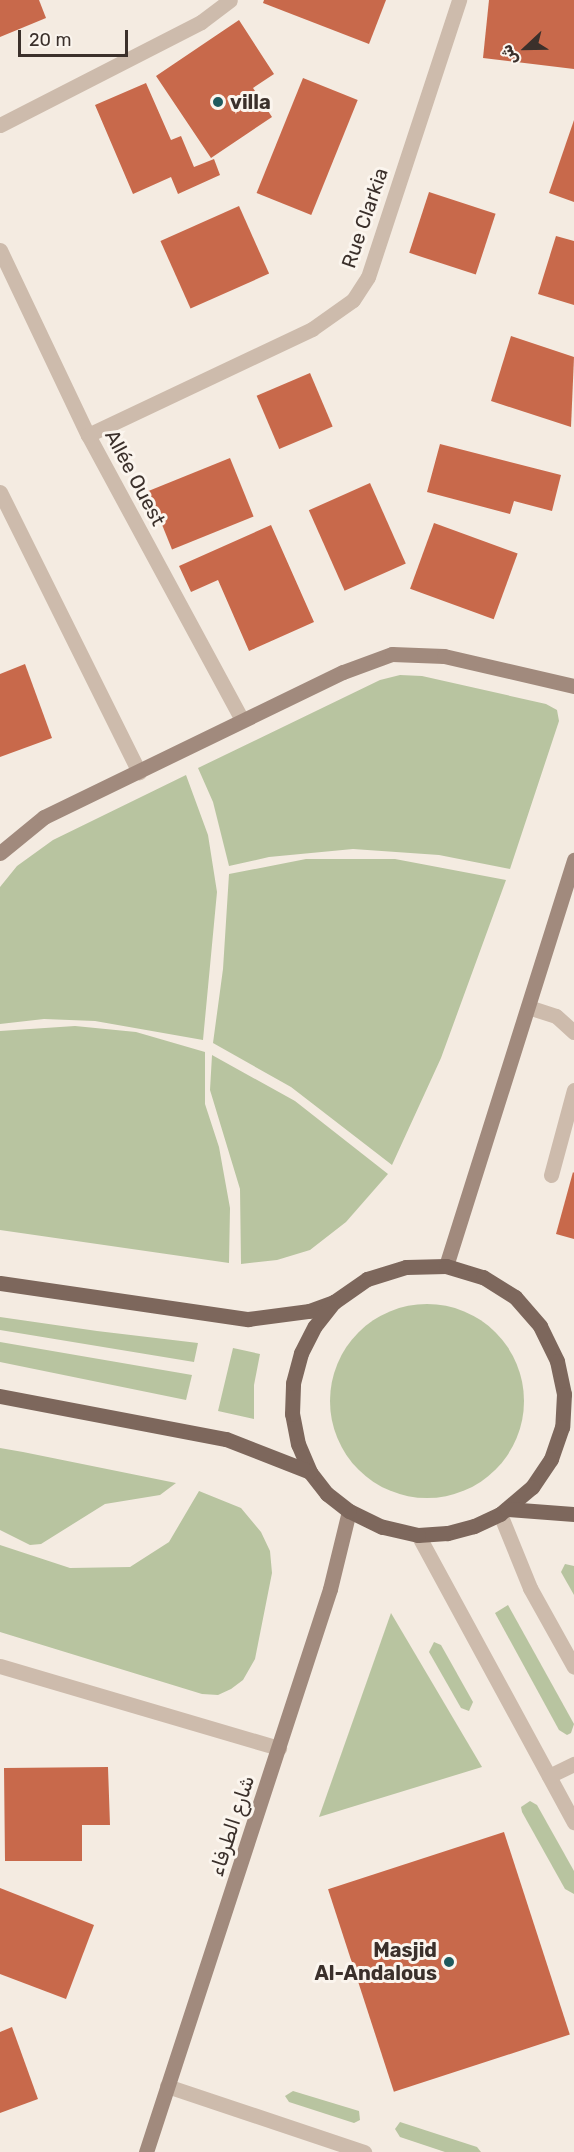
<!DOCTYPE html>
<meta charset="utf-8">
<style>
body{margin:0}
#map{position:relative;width:574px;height:2152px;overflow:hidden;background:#f4ebe1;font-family:Rubik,"Noto Naskh Arabic",sans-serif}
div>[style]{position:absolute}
.green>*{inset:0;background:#b8c4a0}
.round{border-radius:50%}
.building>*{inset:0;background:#c8694b;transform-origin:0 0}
.lane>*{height:15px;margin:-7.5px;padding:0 7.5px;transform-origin:7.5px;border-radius:7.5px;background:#cdbbac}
.street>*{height:15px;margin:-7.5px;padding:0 7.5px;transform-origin:7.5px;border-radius:7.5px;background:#cdbbac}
.secondary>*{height:15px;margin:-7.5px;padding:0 7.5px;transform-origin:7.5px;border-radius:7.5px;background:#a18a7d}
.primary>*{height:15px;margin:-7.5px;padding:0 7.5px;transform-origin:7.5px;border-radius:7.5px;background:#7d675c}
.dots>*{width:16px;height:16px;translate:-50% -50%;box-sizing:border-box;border:3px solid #fbf5ee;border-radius:50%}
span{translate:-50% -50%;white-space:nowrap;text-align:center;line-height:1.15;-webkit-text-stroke:6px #fbf5ee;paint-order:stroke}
.poi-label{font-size:20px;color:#3b302b;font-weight:700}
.left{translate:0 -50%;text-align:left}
.right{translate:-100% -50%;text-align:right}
.street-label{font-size:20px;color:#3b302b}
.north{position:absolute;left:496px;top:18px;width:60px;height:60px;-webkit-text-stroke:4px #fbf5ee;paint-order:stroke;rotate:248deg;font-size:16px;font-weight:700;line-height:24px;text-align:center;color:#3b302b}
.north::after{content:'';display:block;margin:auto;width:21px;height:27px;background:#3b302b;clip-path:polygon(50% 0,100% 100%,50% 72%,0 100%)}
.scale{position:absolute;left:18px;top:30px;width:110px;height:27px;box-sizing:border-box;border:3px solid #3b302b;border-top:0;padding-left:8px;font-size:18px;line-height:21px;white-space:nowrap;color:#3b302b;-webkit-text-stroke:4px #fbf5ee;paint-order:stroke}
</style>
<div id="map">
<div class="green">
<div style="clip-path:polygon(400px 675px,422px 676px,546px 704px,557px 710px,559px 721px,510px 869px,439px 855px,353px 849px,269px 857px,229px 866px,213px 802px,198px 768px,380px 680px)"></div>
<div style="clip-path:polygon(186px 775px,208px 835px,217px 892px,203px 1040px,95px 1021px,44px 1019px,0 1024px,0 887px,17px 866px,53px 840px)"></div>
<div style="clip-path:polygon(306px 859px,395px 859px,506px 880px,441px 1058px,392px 1165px,291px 1087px,213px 1043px,223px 969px,229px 874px)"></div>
<div style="clip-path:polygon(75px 1026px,136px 1032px,205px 1052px,205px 1104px,219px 1147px,230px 1208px,229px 1263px,0 1230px,0 1031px)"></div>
<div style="clip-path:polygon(212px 1055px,295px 1101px,388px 1174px,346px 1222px,310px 1250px,277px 1260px,241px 1264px,240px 1189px,210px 1090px)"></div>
<div class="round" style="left:330px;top:1304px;width:194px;height:194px"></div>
<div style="clip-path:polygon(0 1317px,97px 1331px,198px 1343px,194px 1362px,0 1330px)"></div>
<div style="clip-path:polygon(0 1342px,192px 1375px,186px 1400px,0 1362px)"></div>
<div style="clip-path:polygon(233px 1348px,260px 1354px,254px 1385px,254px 1419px,218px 1411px)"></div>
<div style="clip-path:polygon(0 1448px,23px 1452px,176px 1483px,160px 1495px,105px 1504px,41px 1544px,30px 1545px,0 1530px)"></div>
<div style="clip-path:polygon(199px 1491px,241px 1508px,261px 1532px,270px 1551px,272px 1573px,255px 1659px,243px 1680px,231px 1689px,218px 1695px,202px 1694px,0 1632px,0 1545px,70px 1568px,130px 1567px,169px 1542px)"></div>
<div style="clip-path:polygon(565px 1564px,574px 1566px,574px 1595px,561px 1572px)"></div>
<div style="clip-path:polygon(508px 1605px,574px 1724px,571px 1733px,567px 1735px,559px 1730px,495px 1613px)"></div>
<div style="clip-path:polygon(391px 1613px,482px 1767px,319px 1817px)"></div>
<div style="clip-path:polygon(434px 1642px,441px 1645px,473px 1702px,469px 1711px,461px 1708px,429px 1652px)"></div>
<div style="clip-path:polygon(530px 1801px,537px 1805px,574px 1871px,574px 1894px,565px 1889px,522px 1812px,521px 1807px)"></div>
<div style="clip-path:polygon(293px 2091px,359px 2111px,360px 2120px,354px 2123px,289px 2102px,285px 2096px)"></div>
<div style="clip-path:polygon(400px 2122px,477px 2147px,481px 2152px,445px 2152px,400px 2137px,395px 2129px)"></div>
</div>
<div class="building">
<div style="clip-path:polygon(0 0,39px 0,46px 18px,0 37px)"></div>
<div style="clip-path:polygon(264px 0,386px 0,369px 44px,263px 3px)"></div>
<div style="clip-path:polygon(489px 0,574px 0,574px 69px,483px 58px)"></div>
<div style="clip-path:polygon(239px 20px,274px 74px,253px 88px,272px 117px,211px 158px,156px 76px)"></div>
<div style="left:303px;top:78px;width:59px;height:124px;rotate:22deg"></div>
<div style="clip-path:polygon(146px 83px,171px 140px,181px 136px,194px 167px,214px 159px,220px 175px,178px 194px,171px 177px,133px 194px,95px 105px)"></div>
<div style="clip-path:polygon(574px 120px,574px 202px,549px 193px)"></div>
<div style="left:429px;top:192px;width:70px;height:64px;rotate:18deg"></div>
<div style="left:239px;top:206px;width:74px;height:86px;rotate:66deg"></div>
<div style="clip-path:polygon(556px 236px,574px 241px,574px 305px,538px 294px)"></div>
<div style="clip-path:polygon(511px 336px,574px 357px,571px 427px,491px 401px)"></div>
<div style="left:310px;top:373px;width:58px;height:58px;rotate:67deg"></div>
<div style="clip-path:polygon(440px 444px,561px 475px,552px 511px,514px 501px,510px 514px,427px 492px)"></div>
<div style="left:230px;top:458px;width:63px;height:88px;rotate:68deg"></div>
<div style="left:370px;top:483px;width:88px;height:67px;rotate:66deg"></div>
<div style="left:434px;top:523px;width:89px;height:70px;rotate:20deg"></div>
<div style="clip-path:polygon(271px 525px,314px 622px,249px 651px,218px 580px,191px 592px,179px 566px)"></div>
<div style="clip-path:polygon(25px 664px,52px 738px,0 757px,0 674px)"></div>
<div style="clip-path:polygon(573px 1172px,574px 1173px,574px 1239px,556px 1234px)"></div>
<div style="clip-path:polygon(108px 1767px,110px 1825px,82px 1825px,82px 1861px,5px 1861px,4px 1768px)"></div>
<div style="left:504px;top:1832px;width:213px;height:185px;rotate:72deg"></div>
<div style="clip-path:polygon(0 1888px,94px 1925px,66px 1999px,0 1974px)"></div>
<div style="clip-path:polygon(12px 2027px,38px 2099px,0 2113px,0 2032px)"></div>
</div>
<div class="lane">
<div style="left:528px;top:1007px;width:29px;rotate:18deg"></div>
<div style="left:556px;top:1016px;width:24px;rotate:42deg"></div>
<div style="left:551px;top:1175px;width:88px;rotate:-74.9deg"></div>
</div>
<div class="street">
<div style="left:0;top:125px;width:226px;rotate:-27.1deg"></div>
<div style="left:201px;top:22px;width:36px;rotate:-37deg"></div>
<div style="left:0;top:250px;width:205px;rotate:64.6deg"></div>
<div style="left:88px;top:435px;width:324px;rotate:61.6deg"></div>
<div style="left:88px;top:435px;width:248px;rotate:-25.3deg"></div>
<div style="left:312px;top:329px;width:50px;rotate:-35.3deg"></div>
<div style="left:353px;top:300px;width:27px;rotate:-57deg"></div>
<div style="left:368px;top:277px;width:292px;rotate:-71.8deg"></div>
<div style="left:0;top:492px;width:313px;rotate:63.6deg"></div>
<div style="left:500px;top:1514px;width:80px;rotate:67.9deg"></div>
<div style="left:530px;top:1588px;width:90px;rotate:60.9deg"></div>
<div style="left:418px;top:1535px;width:327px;rotate:61.5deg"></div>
<div style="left:0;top:1666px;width:291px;rotate:16.4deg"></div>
<div style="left:549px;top:1776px;width:28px;rotate:-26deg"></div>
<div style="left:167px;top:2086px;width:208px;rotate:18.5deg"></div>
</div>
<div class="secondary">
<div style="left:0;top:853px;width:57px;rotate:-39.3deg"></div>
<div style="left:44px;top:817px;width:332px;rotate:-25.9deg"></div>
<div style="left:343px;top:672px;width:52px;rotate:-20.2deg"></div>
<div style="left:392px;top:654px;width:52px;rotate:2.2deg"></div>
<div style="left:444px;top:656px;width:133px;rotate:13deg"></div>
<div style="left:446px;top:1266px;width:426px;rotate:-72.5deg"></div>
<div style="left:146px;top:2152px;width:592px;rotate:-71.9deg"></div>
<div style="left:330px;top:1589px;width:80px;rotate:-76.3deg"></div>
</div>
<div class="primary">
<div style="left:0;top:1283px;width:251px;rotate:8.3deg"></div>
<div style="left:248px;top:1319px;width:62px;rotate:-7.5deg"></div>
<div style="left:309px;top:1311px;width:27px;rotate:-20deg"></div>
<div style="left:334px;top:1302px;width:40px;rotate:-34.9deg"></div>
<div style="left:367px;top:1279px;width:41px;rotate:-17.1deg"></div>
<div style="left:406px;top:1267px;width:40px;rotate:-1.4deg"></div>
<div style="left:446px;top:1266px;width:39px;rotate:17deg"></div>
<div style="left:483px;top:1277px;width:38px;rotate:32deg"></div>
<div style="left:515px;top:1297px;width:38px;rotate:49deg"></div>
<div style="left:540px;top:1326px;width:39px;rotate:64deg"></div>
<div style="left:557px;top:1361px;width:34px;rotate:78deg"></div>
<div style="left:564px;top:1394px;width:33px;rotate:93deg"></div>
<div style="left:562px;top:1427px;width:34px;rotate:109deg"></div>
<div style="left:551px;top:1459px;width:34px;rotate:124deg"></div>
<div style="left:532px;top:1487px;width:42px;rotate:139.8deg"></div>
<div style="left:500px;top:1514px;width:29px;rotate:155deg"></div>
<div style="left:474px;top:1526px;width:28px;rotate:165deg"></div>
<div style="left:447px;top:1533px;width:29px;rotate:176deg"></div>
<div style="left:418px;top:1535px;width:37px;rotate:-167deg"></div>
<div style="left:382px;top:1527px;width:37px;rotate:-154deg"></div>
<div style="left:349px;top:1511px;width:28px;rotate:-142deg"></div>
<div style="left:327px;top:1494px;width:28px;rotate:-128deg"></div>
<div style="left:310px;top:1472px;width:30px;rotate:-113deg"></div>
<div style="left:298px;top:1444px;width:31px;rotate:-101deg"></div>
<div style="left:292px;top:1414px;width:31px;rotate:-88deg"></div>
<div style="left:293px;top:1383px;width:31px;rotate:-75deg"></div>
<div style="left:301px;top:1353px;width:30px;rotate:-63deg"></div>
<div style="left:315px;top:1326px;width:31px;rotate:-52deg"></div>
<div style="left:0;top:1396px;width:230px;rotate:10.8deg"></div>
<div style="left:226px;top:1439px;width:90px;rotate:21.4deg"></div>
<div style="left:507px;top:1509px;width:67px;rotate:4.3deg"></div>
</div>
<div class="dots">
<div style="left:218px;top:102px;background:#1f5a5e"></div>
<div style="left:449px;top:1962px;background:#1f5a5e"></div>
</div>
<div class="poi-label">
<span class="left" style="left:230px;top:102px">villa</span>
<span class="right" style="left:437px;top:1962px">Masjid<br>Al-Andalous</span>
</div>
<div class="street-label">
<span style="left:365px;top:218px;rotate:-71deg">Rue Clarkia</span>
<span style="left:135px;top:478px;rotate:62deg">Allée Ouest</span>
<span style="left:232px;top:1826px;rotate:-72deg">شارع الطرفاء</span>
</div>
<div class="north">ش</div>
<div class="scale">20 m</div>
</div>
